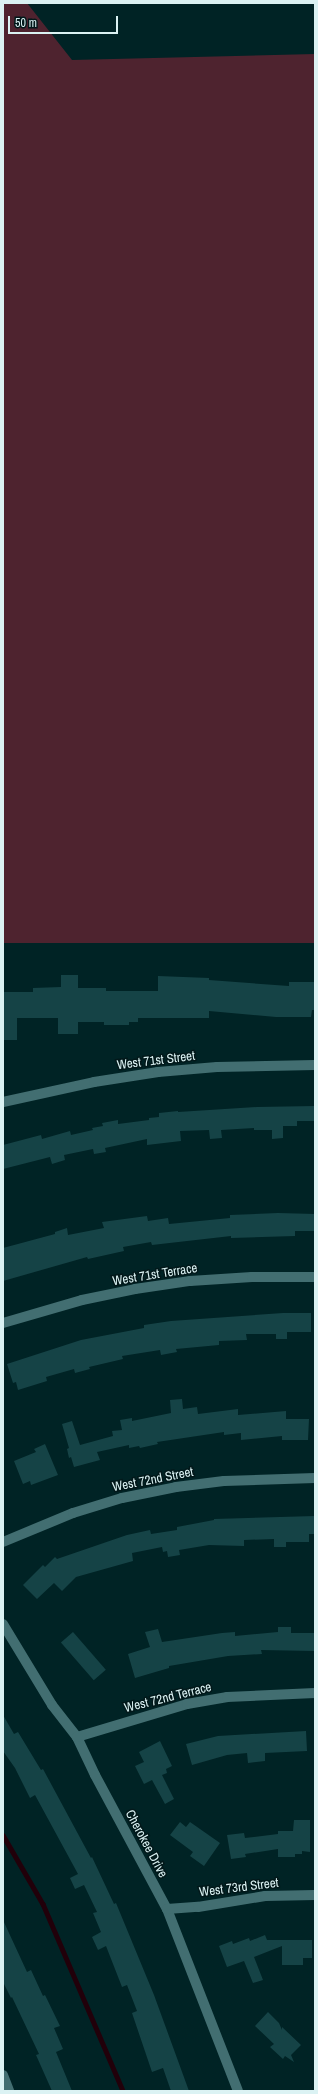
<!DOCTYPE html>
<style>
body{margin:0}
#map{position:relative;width:318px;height:2094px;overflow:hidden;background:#002325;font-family:"Archivo Narrow",sans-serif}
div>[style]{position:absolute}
.green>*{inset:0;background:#4e232f}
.stream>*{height:4.5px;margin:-2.25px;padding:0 2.25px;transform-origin:2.25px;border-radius:2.25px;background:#21000a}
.building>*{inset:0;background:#154346;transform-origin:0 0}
.street>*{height:10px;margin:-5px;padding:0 5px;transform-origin:5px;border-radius:5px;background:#426e71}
.secondary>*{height:10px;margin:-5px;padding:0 5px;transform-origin:5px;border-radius:5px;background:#426e71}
span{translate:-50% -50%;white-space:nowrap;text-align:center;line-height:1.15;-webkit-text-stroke:3px #02181a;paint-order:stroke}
.street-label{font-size:13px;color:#dbf2f3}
.frame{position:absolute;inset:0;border:4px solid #dbf2f3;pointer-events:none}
.scale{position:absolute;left:8px;top:16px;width:110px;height:18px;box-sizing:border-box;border:2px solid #dbf2f3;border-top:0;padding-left:5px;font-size:12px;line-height:14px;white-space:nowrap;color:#dbf2f3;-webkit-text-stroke:3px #02181a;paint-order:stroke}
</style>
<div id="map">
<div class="green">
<div style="clip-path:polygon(3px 3px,27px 3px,72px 60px,315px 54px,315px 943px,3px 943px)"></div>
</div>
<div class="stream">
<div style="left:3px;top:1835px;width:80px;rotate:59.9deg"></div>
<div style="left:43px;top:1904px;width:203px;rotate:66.8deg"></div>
</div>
<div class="building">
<div style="clip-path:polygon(61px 975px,78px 975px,78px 988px,106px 988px,106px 991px,158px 991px,158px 976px,209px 978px,209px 980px,289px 986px,289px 982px,315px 982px,315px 1010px,312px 1010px,311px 1017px,276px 1017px,209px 1011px,209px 1018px,138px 1018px,138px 1022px,129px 1022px,129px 1025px,104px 1025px,104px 1022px,78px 1022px,78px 1034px,58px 1034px,58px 1018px,17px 1018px,17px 1040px,3px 1040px,3px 992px,33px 992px,33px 988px,61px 987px)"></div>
<div style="clip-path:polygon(315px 1106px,315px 1121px,297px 1121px,297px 1126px,283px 1126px,283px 1138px,272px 1139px,272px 1130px,254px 1130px,254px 1128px,221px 1130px,222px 1138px,210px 1139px,209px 1130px,180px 1131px,181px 1141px,147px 1145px,147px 1139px,105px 1148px,106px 1152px,94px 1154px,93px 1149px,64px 1155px,65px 1160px,52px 1164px,50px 1157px,3px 1169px,3px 1145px,41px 1135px,42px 1139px,70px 1131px,71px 1135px,93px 1130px,92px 1128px,103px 1126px,102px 1123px,118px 1120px,118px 1124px,149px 1120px,149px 1118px,159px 1117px,159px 1113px,178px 1111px,178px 1112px,257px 1107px)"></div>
<div style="clip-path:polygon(278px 1213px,315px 1214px,315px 1231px,295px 1231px,295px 1236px,231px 1238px,231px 1236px,152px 1245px,151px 1242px,123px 1247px,124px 1251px,88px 1259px,87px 1257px,3px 1281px,3px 1248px,55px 1234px,55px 1232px,67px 1228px,68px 1235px,104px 1228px,102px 1222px,147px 1216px,148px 1221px,168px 1218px,169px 1224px,230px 1218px,230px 1215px)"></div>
<div style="clip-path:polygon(283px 1313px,311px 1313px,311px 1332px,287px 1332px,287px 1339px,276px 1339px,276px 1334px,246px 1334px,247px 1340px,219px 1341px,219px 1345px,176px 1349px,177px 1352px,161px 1355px,160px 1350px,122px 1356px,123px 1359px,89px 1367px,90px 1369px,75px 1373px,74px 1369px,46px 1377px,47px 1381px,18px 1390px,16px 1382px,13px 1383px,7px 1364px,81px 1340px,144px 1328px,144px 1325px,171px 1321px)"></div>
<div style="clip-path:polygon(182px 1399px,183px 1409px,197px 1407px,198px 1414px,238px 1409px,238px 1415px,286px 1411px,286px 1419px,309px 1419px,308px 1440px,282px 1440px,282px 1436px,241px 1440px,241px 1433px,224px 1435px,224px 1432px,157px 1442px,158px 1444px,140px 1448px,139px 1446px,129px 1448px,129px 1445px,97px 1452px,100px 1460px,74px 1467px,71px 1457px,69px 1458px,67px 1449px,69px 1448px,62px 1424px,72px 1421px,80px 1445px,113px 1436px,112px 1431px,122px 1430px,120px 1420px,132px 1418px,132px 1421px,171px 1413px,170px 1400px)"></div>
<div style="clip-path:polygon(45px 1444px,58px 1475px,31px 1485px,30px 1481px,23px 1484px,14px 1461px,36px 1452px,34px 1449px)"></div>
<div style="clip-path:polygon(315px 1516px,315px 1534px,309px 1534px,309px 1542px,286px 1542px,286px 1547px,274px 1547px,274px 1539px,244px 1540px,244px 1546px,209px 1545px,179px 1550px,180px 1555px,168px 1557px,167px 1551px,163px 1552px,162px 1547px,132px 1553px,133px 1561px,76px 1577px,62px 1591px,54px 1583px,37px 1599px,23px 1585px,43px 1565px,45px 1567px,55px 1557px,57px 1559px,127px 1535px,150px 1530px,151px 1534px,177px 1530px,177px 1527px,214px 1520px,214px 1519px)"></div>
<div style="clip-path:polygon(278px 1627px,291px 1627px,291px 1633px,315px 1633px,315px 1651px,261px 1650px,262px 1654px,228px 1656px,169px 1666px,169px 1668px,135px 1678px,128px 1654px,150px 1647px,145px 1632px,158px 1629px,162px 1642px,222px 1633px,235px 1632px,235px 1636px,278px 1632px)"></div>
<div style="left:73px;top:1632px;width:50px;height:16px;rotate:49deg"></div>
<div style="clip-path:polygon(3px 1715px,14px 1734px,18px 1732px,41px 1770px,43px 1769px,91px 1858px,92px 1857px,114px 1904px,116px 1903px,154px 1995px,189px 2091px,171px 2091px,163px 2068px,152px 2072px,132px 2013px,137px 2011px,127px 1985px,122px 1987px,106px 1946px,98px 1950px,92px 1937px,101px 1932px,93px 1913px,97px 1912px,84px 1885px,75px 1889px,70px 1878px,78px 1874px,35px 1795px,30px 1798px,15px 1768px,3px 1751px)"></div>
<div style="clip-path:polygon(306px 1731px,307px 1751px,265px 1753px,265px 1761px,248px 1763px,247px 1753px,227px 1755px,192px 1765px,186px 1744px,218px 1736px)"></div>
<div style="clip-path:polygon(160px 1741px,172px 1766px,166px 1769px,167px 1773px,162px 1775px,174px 1799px,165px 1804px,152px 1780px,144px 1784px,135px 1766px,144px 1762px,139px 1752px)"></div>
<div style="clip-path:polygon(294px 1820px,310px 1820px,310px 1852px,302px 1851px,302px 1854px,295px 1854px,295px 1857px,278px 1857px,278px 1849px,245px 1854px,246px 1857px,231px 1859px,227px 1835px,244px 1833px,245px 1838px,278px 1834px,278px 1831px,293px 1831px)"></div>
<div style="clip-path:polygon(180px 1822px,186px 1827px,190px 1822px,220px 1843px,204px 1866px,190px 1856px,193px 1852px,170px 1835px)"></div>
<div style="clip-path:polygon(3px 1920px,27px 1972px,31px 1970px,43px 1996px,45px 1995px,60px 2026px,54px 2028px,63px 2049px,56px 2052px,72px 2091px,52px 2091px,36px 2055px,39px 2054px,12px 1997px,11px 1998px,3px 1982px)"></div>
<div style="clip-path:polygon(265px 1935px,267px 1940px,312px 1940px,312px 1958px,303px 1958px,303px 1965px,282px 1965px,282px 1946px,254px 1957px,263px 1980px,253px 1983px,244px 1961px,227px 1967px,219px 1946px,232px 1941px,233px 1944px,249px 1938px,250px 1941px)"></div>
<div style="clip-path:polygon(268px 2012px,279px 2023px,282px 2030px,282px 2027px,301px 2045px,291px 2055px,294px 2062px,285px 2056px,283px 2059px,270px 2047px,274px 2044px,255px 2026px)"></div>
</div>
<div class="street">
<div style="left:3px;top:1323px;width:82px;rotate:-16.2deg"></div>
<div style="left:82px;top:1300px;width:54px;rotate:-11.7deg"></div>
<div style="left:135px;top:1289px;width:56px;rotate:-8.3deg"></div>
<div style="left:190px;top:1281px;width:62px;rotate:-3.7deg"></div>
<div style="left:252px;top:1277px;width:63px"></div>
<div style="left:3px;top:1542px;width:76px;rotate:-22.5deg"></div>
<div style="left:73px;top:1513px;width:51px;rotate:-17deg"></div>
<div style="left:122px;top:1498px;width:55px;rotate:-11.5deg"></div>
<div style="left:176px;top:1487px;width:48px;rotate:-7.1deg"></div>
<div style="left:224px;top:1481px;width:91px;rotate:-1.9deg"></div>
<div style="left:3px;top:1624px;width:95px;rotate:58.8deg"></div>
<div style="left:52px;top:1705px;width:41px;rotate:52deg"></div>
<div style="left:77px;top:1737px;width:42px;rotate:64.7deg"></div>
<div style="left:95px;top:1775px;width:152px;rotate:61.8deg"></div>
<div style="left:167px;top:1909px;width:195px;rotate:68.7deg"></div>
<div style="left:77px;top:1737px;width:115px;rotate:-16.7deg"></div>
<div style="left:187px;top:1704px;width:41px;rotate:-9.9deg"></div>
<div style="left:227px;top:1697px;width:88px;rotate:-2.6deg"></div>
<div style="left:167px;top:1909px;width:31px;rotate:-4deg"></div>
<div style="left:198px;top:1907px;width:68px;rotate:-9.3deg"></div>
<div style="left:265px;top:1896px;width:50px;rotate:-1.1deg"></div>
<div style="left:3px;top:2075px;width:17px;rotate:69deg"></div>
</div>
<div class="secondary">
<div style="left:3px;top:1102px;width:93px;rotate:-12.4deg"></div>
<div style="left:94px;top:1082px;width:65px;rotate:-8.9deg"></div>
<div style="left:158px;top:1072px;width:59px;rotate:-4.8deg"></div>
<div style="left:217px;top:1067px;width:98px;rotate:-1.2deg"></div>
</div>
<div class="street-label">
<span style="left:156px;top:1061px;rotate:-7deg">West 71st Street</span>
<span style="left:155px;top:1275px;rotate:-9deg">West 71st Terrace</span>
<span style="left:153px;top:1480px;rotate:-11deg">West 72nd Street</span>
<span style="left:168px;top:1698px;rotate:-14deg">West 72nd Terrace</span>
<span style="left:146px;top:1844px;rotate:62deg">Cherokee Drive</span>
<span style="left:239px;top:1888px;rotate:-7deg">West 73rd Street</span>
</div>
<div class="frame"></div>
<div class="scale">50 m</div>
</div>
